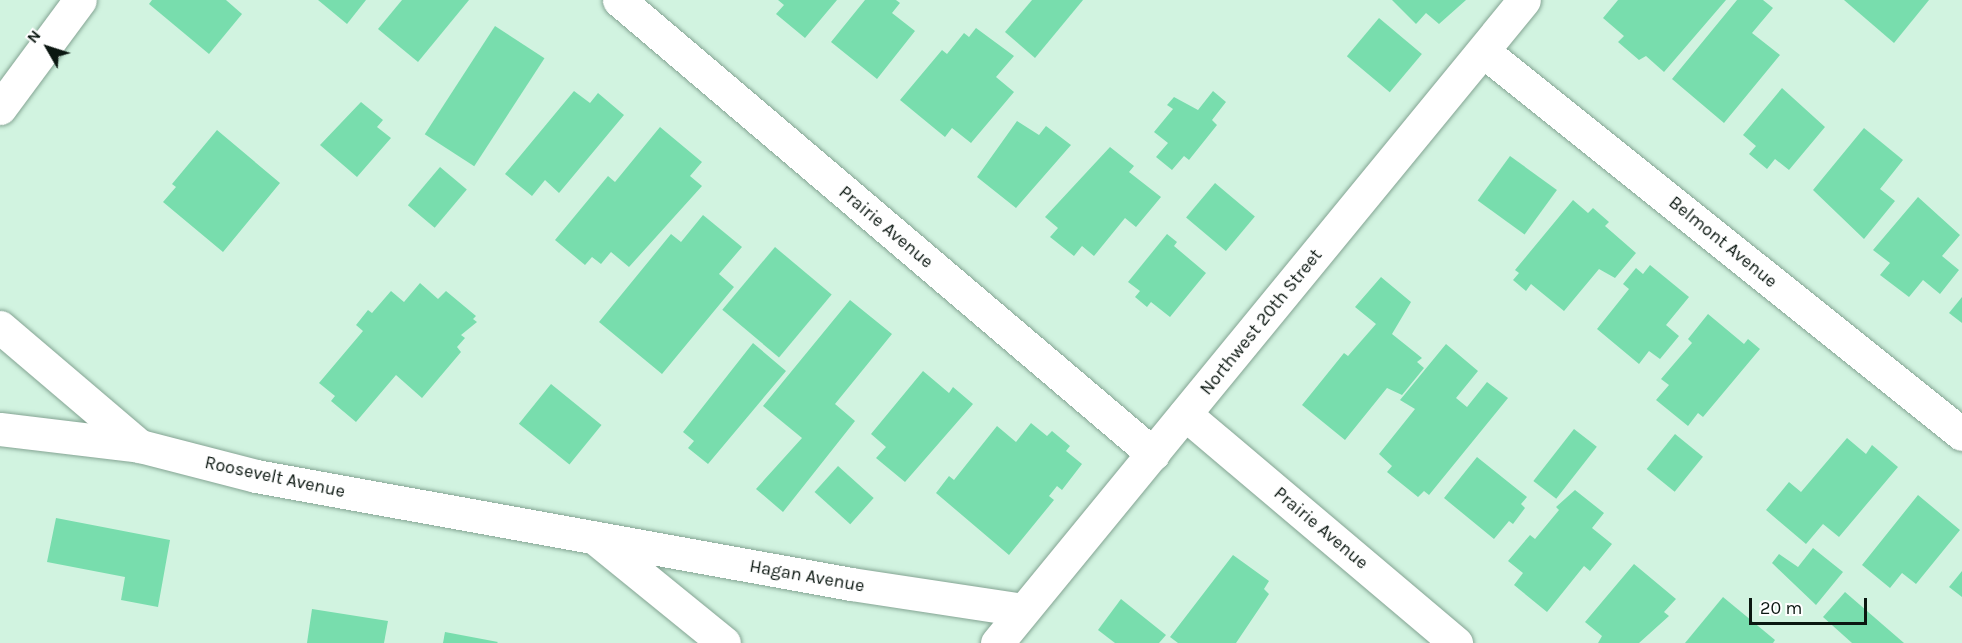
<!DOCTYPE html>
<style>
body{margin:0}
#map{position:relative;width:1962px;height:643px;overflow:hidden;background:#d1f3e0;font-family:Karla,sans-serif}
div>[style]{position:absolute}
.building>*{inset:0;background:#78ddad;transform-origin:0 0}
.roads{filter:drop-shadow(0 0 2px #84a493) drop-shadow(0 0 2px #84a493)}
.minor>*{height:33px;margin:-16.5px;padding:0 16.5px;transform-origin:16.5px;border-radius:16.5px;background:#fff}
span{translate:-50% -50%;white-space:nowrap;text-align:center;line-height:1.15;-webkit-text-stroke:6px #fff;paint-order:stroke}
.street-label{font-size:18px;color:#0b1711}
.north{position:absolute;left:18px;top:18px;width:60px;height:60px;-webkit-text-stroke:4px #fff;paint-order:stroke;rotate:309deg;font-size:16px;font-weight:700;line-height:24px;text-align:center;color:#0b1711}
.north::after{content:'';display:block;margin:auto;width:21px;height:27px;background:#0b1711;clip-path:polygon(50% 0,100% 100%,50% 72%,0 100%)}
.scale{position:absolute;left:1749px;top:598px;width:118px;height:27px;box-sizing:border-box;border:3px solid #0b1711;border-top:0;padding-left:8px;font-size:18px;line-height:21px;white-space:nowrap;color:#0b1711;-webkit-text-stroke:4px #fff;paint-order:stroke}
</style>
<div id="map">
<div class="building">
<div style="clip-path:polygon(152px 0,226px 0,242px 14px,209px 54px,149px 4px)"></div>
<div style="clip-path:polygon(318px 0,366px 0,347px 24px)"></div>
<div style="clip-path:polygon(402px 0,469px 0,418px 62px,378px 29px)"></div>
<div style="clip-path:polygon(778px 0,837px 0,805px 38px,776px 14px,784px 5px)"></div>
<div style="clip-path:polygon(865px 0,896px 0,900px 3px,892px 13px,915px 31px,877px 79px,831px 42px)"></div>
<div style="clip-path:polygon(1032px 0,1083px 0,1035px 58px,1005px 32px)"></div>
<div style="clip-path:polygon(1392px 0,1466px 0,1439px 24px,1426px 13px,1416px 24px)"></div>
<div style="clip-path:polygon(1618px 0,1726px 0,1664px 72px,1646px 56px,1639px 60px,1618px 42px,1624px 36px,1603px 18px)"></div>
<div style="clip-path:polygon(1737px 0,1763px 0,1773px 8px,1752px 33px,1780px 55px,1724px 123px,1672px 79px)"></div>
<div style="clip-path:polygon(1844px 0,1929px 0,1894px 43px)"></div>
<div style="left:1379px;top:18px;width:56px;height:50px;rotate:40deg"></div>
<div style="left:495px;top:26px;width:59px;height:129px;rotate:33deg"></div>
<div style="clip-path:polygon(976px 28px,1014px 56px,996px 77px,1014px 92px,971px 143px,952px 128px,945px 137px,900px 100px,942px 50px,947px 54px,964px 33px,969px 37px)"></div>
<div style="clip-path:polygon(1782px 88px,1825px 127px,1789px 170px,1775px 159px,1767px 169px,1749px 154px,1756px 146px,1743px 135px)"></div>
<div style="clip-path:polygon(574px 91px,590px 103px,598px 93px,624px 115px,559px 193px,545px 180px,532px 196px,505px 174px)"></div>
<div style="clip-path:polygon(1213px 91px,1226px 102px,1212px 120px,1217px 125px,1189px 160px,1184px 156px,1172px 170px,1156px 157px,1168px 143px,1154px 132px,1173px 109px,1167px 105px,1174px 97px,1198px 110px)"></div>
<div style="clip-path:polygon(361px 102px,383px 120px,377px 127px,391px 138px,357px 177px,320px 145px)"></div>
<div style="clip-path:polygon(1017px 121px,1039px 135px,1046px 126px,1071px 145px,1016px 208px,977px 177px)"></div>
<div style="clip-path:polygon(660px 127px,702px 162px,690px 176px,702px 186px,629px 267px,611px 252px,601px 264px,592px 257px,585px 265px,555px 240px,608px 176px,615px 182px)"></div>
<div style="clip-path:polygon(1864px 128px,1903px 160px,1880px 189px,1895px 201px,1864px 239px,1813px 190px)"></div>
<div style="clip-path:polygon(217px 130px,280px 183px,223px 252px,163px 202px,176px 187px,172px 184px)"></div>
<div style="clip-path:polygon(1110px 147px,1134px 166px,1129px 172px,1161px 197px,1136px 227px,1125px 218px,1094px 256px,1082px 246px,1074px 256px,1050px 237px,1058px 228px,1045px 217px)"></div>
<div style="left:1510px;top:156px;width:58px;height:55px;rotate:36deg"></div>
<div style="left:440px;top:167px;width:35px;height:50px;rotate:40deg"></div>
<div style="left:1215px;top:183px;width:52px;height:45px;rotate:40deg"></div>
<div style="clip-path:polygon(1918px 197px,1960px 235px,1942px 256px,1959px 270px,1940px 294px,1923px 280px,1909px 297px,1880px 275px,1890px 263px,1873px 250px)"></div>
<div style="clip-path:polygon(1573px 200px,1588px 213px,1593px 208px,1609px 222px,1605px 226px,1636px 253px,1615px 278px,1599px 269px,1564px 311px,1531px 284px,1526px 291px,1513px 280px,1519px 273px,1515px 270px)"></div>
<div style="clip-path:polygon(703px 215px,742px 247px,719px 274px,734px 287px,662px 374px,599px 322px,671px 234px,681px 242px)"></div>
<div style="clip-path:polygon(1167px 234px,1177px 242px,1174px 246px,1206px 273px,1170px 317px,1151px 302px,1147px 307px,1135px 297px,1140px 291px,1128px 282px)"></div>
<div style="left:775px;top:247px;width:74px;height:82px;rotate:40deg"></div>
<div style="clip-path:polygon(1650px 265px,1689px 297px,1666px 325px,1679px 336px,1660px 359px,1649px 351px,1639px 364px,1597px 329px,1629px 289px,1623px 284px,1636px 268px,1643px 274px)"></div>
<div style="clip-path:polygon(1381px 277px,1411px 302px,1392px 334px,1422px 358px,1417px 362px,1424px 368px,1402px 395px,1387px 388px,1345px 440px,1302px 405px,1344px 353px,1348px 356px,1376px 324px,1355px 307px)"></div>
<div style="clip-path:polygon(420px 283px,438px 299px,446px 291px,476px 316px,473px 319px,477px 322px,461px 335px,465px 338px,457px 347px,461px 352px,422px 398px,396px 375px,356px 422px,331px 401px,335px 396px,319px 383px,363px 331px,356px 325px,368px 310px,372px 313px,391px 291px,404px 302px)"></div>
<div style="clip-path:polygon(1962px 297px,1962px 323px,1949px 313px)"></div>
<div style="clip-path:polygon(850px 300px,892px 334px,835px 404px,855px 421px,783px 512px,756px 489px,802px 438px,763px 406px)"></div>
<div style="clip-path:polygon(1708px 314px,1744px 344px,1748px 339px,1760px 349px,1703px 417px,1698px 413px,1688px 426px,1656px 400px,1669px 385px,1661px 379px,1692px 343px,1688px 339px)"></div>
<div style="clip-path:polygon(753px 343px,786px 371px,708px 464px,688px 448px,694px 441px,683px 432px)"></div>
<div style="clip-path:polygon(1446px 344px,1478px 371px,1456px 398px,1467px 407px,1487px 382px,1508px 398px,1429px 495px,1424px 491px,1418px 497px,1387px 472px,1392px 466px,1379px 454px,1415px 409px,1400px 400px)"></div>
<div style="clip-path:polygon(923px 371px,949px 393px,953px 387px,973px 404px,905px 482px,876px 458px,886px 447px,871px 434px)"></div>
<div style="left:551px;top:384px;width:65px;height:51px;rotate:39deg"></div>
<div style="clip-path:polygon(1031px 423px,1047px 436px,1052px 431px,1070px 446px,1066px 451px,1082px 464px,1062px 490px,1057px 486px,1049px 496px,1054px 500px,1009px 555px,936px 493px,949px 476px,954px 480px,997px 426px,1016px 442px)"></div>
<div style="left:1574px;top:429px;width:29px;height:66px;rotate:38deg"></div>
<div style="left:1675px;top:434px;width:36px;height:45px;rotate:39deg"></div>
<div style="clip-path:polygon(1847px 438px,1866px 454px,1872px 445px,1898px 467px,1839px 537px,1823px 524px,1806px 544px,1766px 510px,1789px 482px,1801px 492px)"></div>
<div style="clip-path:polygon(1477px 457px,1527px 497px,1521px 504px,1525px 508px,1513px 524px,1509px 521px,1494px 539px,1444px 498px)"></div>
<div style="left:838px;top:466px;width:48px;height:35px;rotate:42deg"></div>
<div style="clip-path:polygon(1575px 490px,1604px 513px,1592px 528px,1612px 544px,1590px 571px,1584px 566px,1547px 612px,1514px 585px,1523px 573px,1508px 561px,1530px 535px,1535px 539px,1559px 510px,1556px 507px)"></div>
<div style="clip-path:polygon(1918px 495px,1960px 530px,1916px 584px,1902px 573px,1890px 588px,1862px 565px)"></div>
<div style="clip-path:polygon(56px 518px,170px 540px,158px 607px,121px 600px,125px 577px,47px 562px)"></div>
<div style="clip-path:polygon(1813px 548px,1843px 572px,1816px 605px,1772px 563px,1779px 554px,1798px 567px)"></div>
<div style="clip-path:polygon(1233px 555px,1269px 581px,1264px 589px,1269px 594px,1236px 643px,1178px 643px,1170px 637px)"></div>
<div style="clip-path:polygon(1634px 564px,1676px 599px,1664px 612px,1669px 616px,1639px 643px,1598px 643px,1602px 636px,1585px 622px)"></div>
<div style="clip-path:polygon(1962px 571px,1962px 597px,1949px 587px)"></div>
<div style="clip-path:polygon(1845px 592px,1904px 643px,1852px 643px,1823px 617px)"></div>
<div style="clip-path:polygon(1723px 597px,1775px 640px,1773px 643px,1685px 643px)"></div>
<div style="clip-path:polygon(1121px 599px,1166px 635px,1159px 643px,1115px 643px,1098px 630px)"></div>
<div style="clip-path:polygon(312px 609px,388px 621px,384px 643px,307px 643px)"></div>
<div style="clip-path:polygon(445px 632px,498px 642px,497px 643px,443px 643px)"></div>
</div>
<div class="roads">
<div class="minor">
<div style="left:619px;top:0;width:701px;rotate:40.37deg"></div>
<div style="left:1483px;top:51px;width:613px;rotate:38.65deg"></div>
<div style="left:0;top:108px;width:134px;rotate:-53.5deg"></div>
<div style="left:0;top:327px;width:184px;rotate:40.4deg"></div>
<div style="left:140px;top:446px;width:120px;rotate:14.5deg"></div>
<div style="left:256px;top:476px;width:605px;rotate:10.29deg"></div>
<div style="left:851px;top:584px;width:173px;rotate:8.6deg"></div>
<div style="left:1185px;top:414px;width:355px;rotate:40.2deg"></div>
<div style="left:0;top:429px;width:141px;rotate:6.9deg"></div>
<div style="left:595px;top:538px;width:166px;rotate:39.1deg"></div>
<div style="left:997px;top:643px;width:831px;rotate:-50.66deg"></div>
</div>
</div>
<div class="street-label">
<span style="left:886px;top:227px;rotate:40deg">Prairie Avenue</span>
<span style="left:1723px;top:242px;rotate:39deg">Belmont Avenue</span>
<span style="left:1261px;top:322px;rotate:-51deg">Northwest 20th Street</span>
<span style="left:275px;top:477px;rotate:12deg">Roosevelt Avenue</span>
<span style="left:1321px;top:528px;rotate:40deg">Prairie Avenue</span>
<span style="left:807px;top:576px;rotate:10deg">Hagan Avenue</span>
</div>
<div class="north">N</div>
<div class="scale">20 m</div>
</div>
